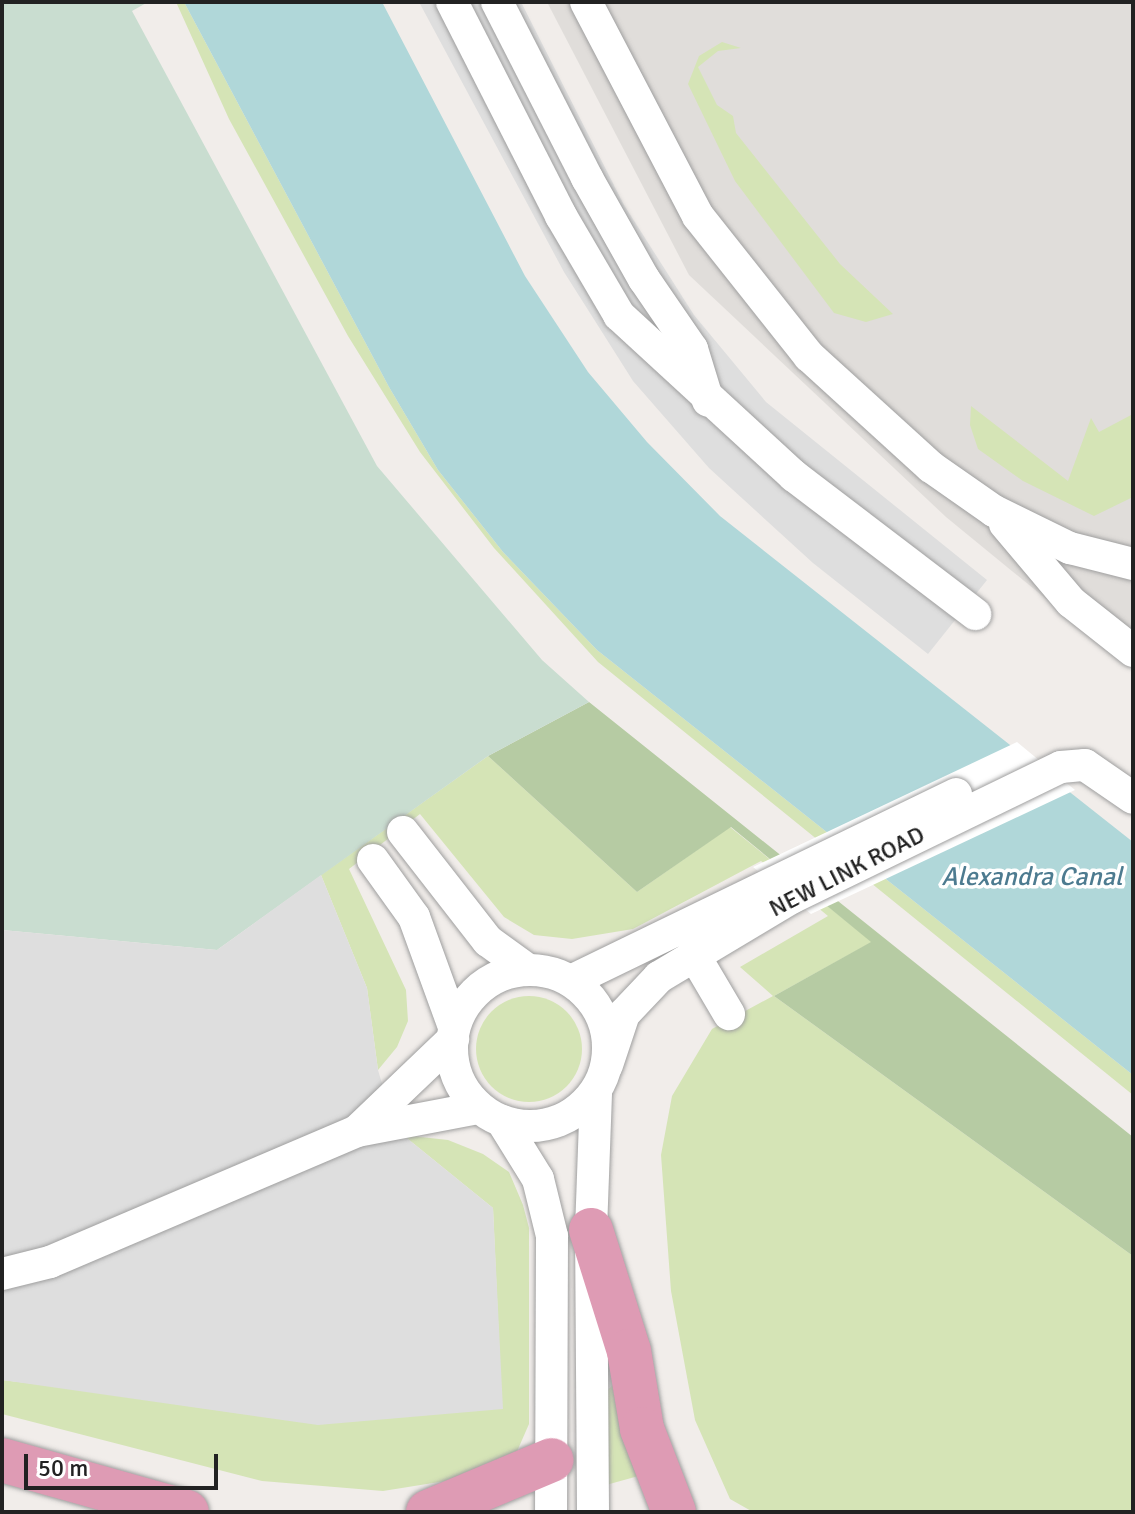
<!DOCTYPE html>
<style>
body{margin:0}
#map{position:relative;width:1135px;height:1514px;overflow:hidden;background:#f1edea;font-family:Signika,sans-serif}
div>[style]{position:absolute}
.airport>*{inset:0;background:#e0ddda}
.grass>*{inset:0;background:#d5e4b6}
.round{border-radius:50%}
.forest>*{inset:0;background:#b6cba3}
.wetland>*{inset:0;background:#c9ddd0}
.parking>*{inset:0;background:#dedede}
.water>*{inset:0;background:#b0d7d9}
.pier>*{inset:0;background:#fff}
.roads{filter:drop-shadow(0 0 2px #9f9f9f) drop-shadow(0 0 2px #9f9f9f)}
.minor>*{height:32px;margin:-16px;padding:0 16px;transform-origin:16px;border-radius:16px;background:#fff}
.minor>.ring{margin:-16px;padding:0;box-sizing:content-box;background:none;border:32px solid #fff;border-radius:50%}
.highway>*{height:44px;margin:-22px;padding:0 22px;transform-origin:22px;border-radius:22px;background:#de9bb4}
span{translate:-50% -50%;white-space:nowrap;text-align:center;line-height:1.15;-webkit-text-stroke:7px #fff;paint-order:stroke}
.street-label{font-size:24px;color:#222}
.water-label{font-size:26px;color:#4d7b90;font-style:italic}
.frame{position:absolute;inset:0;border:4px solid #222;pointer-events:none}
.scale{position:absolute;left:24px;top:1454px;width:194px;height:36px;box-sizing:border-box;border:4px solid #222;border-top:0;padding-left:10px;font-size:24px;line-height:28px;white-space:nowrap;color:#222;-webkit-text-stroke:6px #fff;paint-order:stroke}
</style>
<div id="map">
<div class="airport">
<div style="clip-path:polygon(547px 2px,1133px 2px,1133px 670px,946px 517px,689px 275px)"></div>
</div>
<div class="grass">
<div style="clip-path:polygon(176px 2px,184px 2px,389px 387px,438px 470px,503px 552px,597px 650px,1133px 1075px,1133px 1095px,598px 662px,494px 548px,420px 452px,348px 336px,229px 119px)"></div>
<div style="clip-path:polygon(722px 42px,741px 48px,718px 51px,698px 67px,717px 105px,733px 116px,736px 133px,840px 264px,893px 314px,866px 322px,834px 313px,735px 181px,688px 84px,699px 56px)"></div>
<div style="clip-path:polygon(971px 406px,1068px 481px,1091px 418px,1099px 432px,1133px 414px,1133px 497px,1094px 516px,1023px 481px,978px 449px,970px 425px)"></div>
<div style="clip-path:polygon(488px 756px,637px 892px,730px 827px,872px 942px,774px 996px,1133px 1256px,1133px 1512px,753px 1512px,730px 1499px,695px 1420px,671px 1291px,661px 1155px,672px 1096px,712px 1029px,773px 996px,740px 967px,828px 916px,761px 861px,633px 929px,572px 939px,534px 935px,504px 917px,420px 814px,349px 869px,406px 990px,408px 1021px,397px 1047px,378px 1070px,367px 988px,321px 875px)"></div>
<div class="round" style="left:476px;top:996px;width:106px;height:106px"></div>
<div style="clip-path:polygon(403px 1135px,448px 1140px,483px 1154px,509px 1172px,523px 1205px,529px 1228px,529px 1424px,515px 1456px,483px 1475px,383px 1491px,262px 1481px,2px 1414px,2px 1380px,95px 1391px,502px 1409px,493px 1208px)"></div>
<div style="clip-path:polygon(613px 1385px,642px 1475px,606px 1485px,604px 1393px)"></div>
</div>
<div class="forest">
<div style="clip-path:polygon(589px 702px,1133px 1137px,1133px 1256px,774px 996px,871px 942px,731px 827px,637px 892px,488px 756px)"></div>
</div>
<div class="wetland">
<div style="clip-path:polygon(2px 2px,148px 2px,132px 11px,377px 466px,542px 660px,589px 702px,488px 756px,217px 950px,2px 930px)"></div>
</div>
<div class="parking">
<div style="clip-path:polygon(419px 2px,521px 2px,624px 205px,694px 315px,766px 402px,987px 580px,928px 654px,813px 563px,709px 468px,633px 381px,564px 272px)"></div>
<div style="clip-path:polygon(321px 875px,367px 988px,378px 1070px,393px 1121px,403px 1135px,493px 1208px,503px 1409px,318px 1425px,2px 1380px,2px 930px,217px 950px)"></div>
</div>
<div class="water">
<div style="clip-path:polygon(184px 2px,382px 2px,525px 276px,588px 372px,647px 442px,720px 516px,1133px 842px,1133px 1075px,597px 650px,503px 552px,438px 470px,389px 387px)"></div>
</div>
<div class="pier">
<div style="clip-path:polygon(1017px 742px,1075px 790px,811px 914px,753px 867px)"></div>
</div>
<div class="roads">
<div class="minor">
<div style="left:452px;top:2px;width:240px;rotate:63deg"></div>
<div style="left:561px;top:216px;width:115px;rotate:59.6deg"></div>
<div style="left:619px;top:315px;width:238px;rotate:42.6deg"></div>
<div style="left:794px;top:476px;width:228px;rotate:37.3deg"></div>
<div style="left:497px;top:2px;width:198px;rotate:62.9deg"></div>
<div style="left:587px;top:178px;width:116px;rotate:60.6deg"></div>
<div style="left:644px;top:279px;width:85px;rotate:55.6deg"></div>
<div style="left:692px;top:349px;width:54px;rotate:72.9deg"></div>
<div style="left:586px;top:2px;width:242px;rotate:62.4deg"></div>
<div style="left:698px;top:216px;width:179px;rotate:51.6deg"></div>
<div style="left:809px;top:356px;width:165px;rotate:42.3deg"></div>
<div style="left:931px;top:467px;width:77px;rotate:34.9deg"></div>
<div style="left:994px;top:511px;width:85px;rotate:26deg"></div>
<div style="left:1070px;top:548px;width:65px;rotate:14.3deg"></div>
<div style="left:1005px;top:524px;width:102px;rotate:49.8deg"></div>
<div style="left:1071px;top:602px;width:79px;rotate:38.3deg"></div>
<div style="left:403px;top:832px;width:138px;rotate:52.1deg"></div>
<div style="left:488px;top:941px;width:49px;rotate:35.9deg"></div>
<div style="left:373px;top:860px;width:70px;rotate:54.3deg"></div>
<div style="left:414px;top:917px;width:117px;rotate:70deg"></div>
<div style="left:693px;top:953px;width:71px;rotate:59.5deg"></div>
<div class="ring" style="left:452px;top:970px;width:124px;height:124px"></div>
<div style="left:571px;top:981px;width:428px;rotate:-25.9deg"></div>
<div style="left:607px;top:1065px;width:54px;rotate:-71.6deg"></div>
<div style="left:624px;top:1014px;width:51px;rotate:-46.6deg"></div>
<div style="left:659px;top:977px;width:154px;rotate:-30.9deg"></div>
<div style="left:791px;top:898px;width:300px;rotate:-25.9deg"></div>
<div style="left:1061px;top:767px;width:24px;rotate:-5deg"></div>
<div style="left:1085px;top:765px;width:58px;rotate:34.5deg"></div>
<div style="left:502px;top:1121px;width:68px;rotate:58.2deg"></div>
<div style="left:538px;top:1179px;width:59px;rotate:76.2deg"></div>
<div style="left:552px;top:1236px;width:276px;rotate:90.2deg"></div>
<div style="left:360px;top:1128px;width:129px;rotate:-43.7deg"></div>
<div style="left:2px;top:1274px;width:49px;rotate:-14deg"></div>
<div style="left:50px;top:1262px;width:334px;rotate:-23.1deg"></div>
<div style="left:357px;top:1131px;width:123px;rotate:-10.8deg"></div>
<div style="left:593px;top:1512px;width:282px;rotate:-90.4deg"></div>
<div style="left:591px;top:1230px;width:139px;rotate:-87.9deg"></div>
</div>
<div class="highway">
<div style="left:591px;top:1230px;width:127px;rotate:72.6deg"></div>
<div style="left:629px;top:1351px;width:79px;rotate:80.5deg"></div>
<div style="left:642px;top:1429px;width:89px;rotate:68.9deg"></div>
<div style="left:2px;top:1460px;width:192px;rotate:15.7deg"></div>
<div style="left:428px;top:1512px;width:134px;rotate:-22.8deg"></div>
</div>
</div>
<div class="street-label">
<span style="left:847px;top:872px;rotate:-27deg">NEW LINK ROAD</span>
</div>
<div class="water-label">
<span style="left:1032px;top:878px">Alexandra Canal</span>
</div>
<div class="frame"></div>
<div class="scale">50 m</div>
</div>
